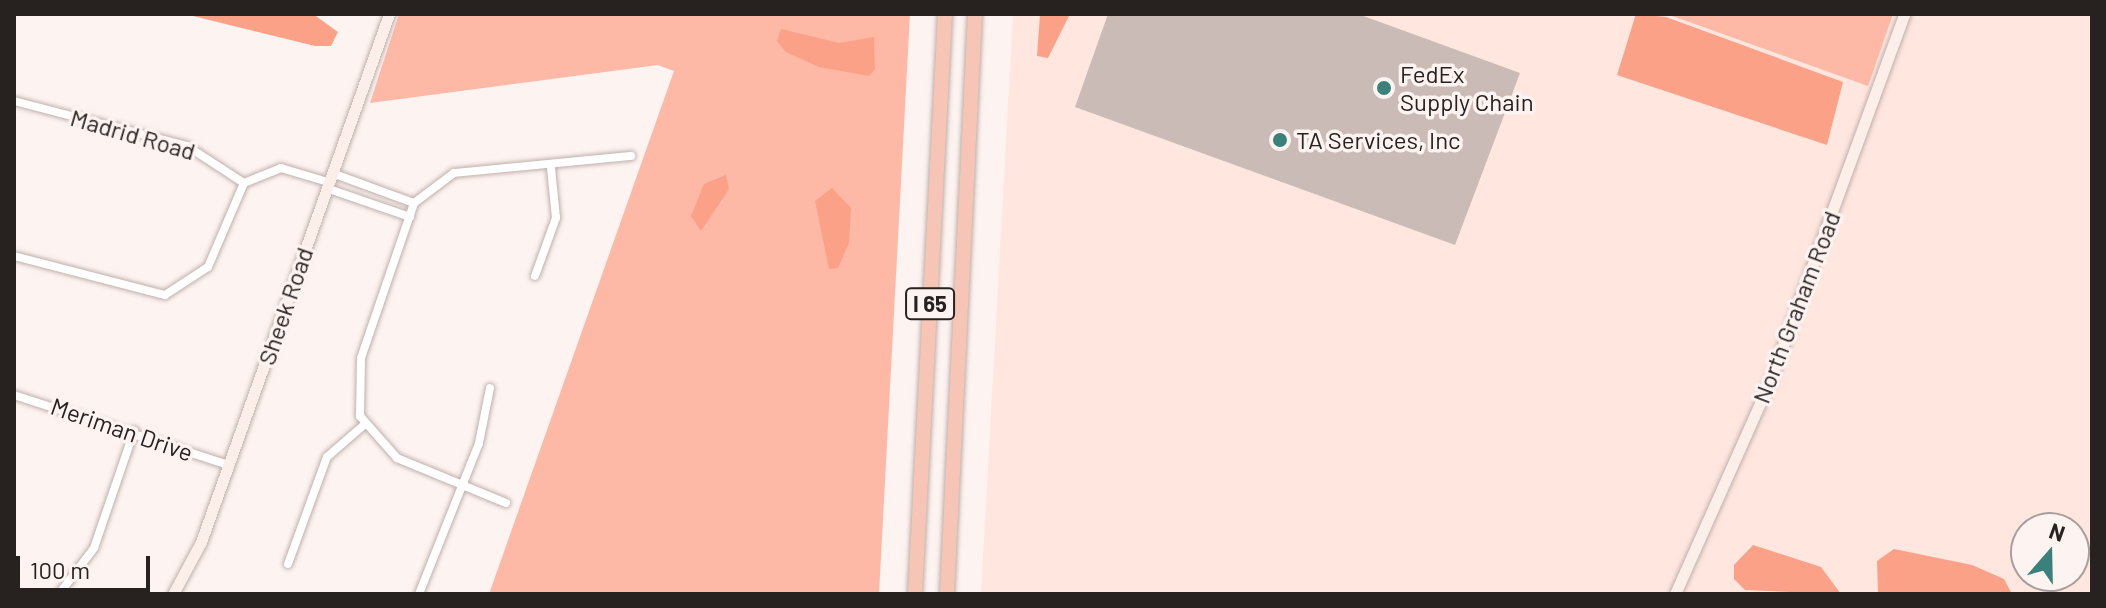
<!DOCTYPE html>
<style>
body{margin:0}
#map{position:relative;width:2106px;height:608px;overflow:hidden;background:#fdf3f0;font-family:Barlow,sans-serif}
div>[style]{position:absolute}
.built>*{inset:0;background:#ffe6df}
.green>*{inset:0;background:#fdb9a5}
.water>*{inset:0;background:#fba187}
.building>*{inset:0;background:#cabbb6}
.roads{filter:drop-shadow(0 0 2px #bfb0ab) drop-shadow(0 0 2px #bfb0ab)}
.street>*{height:8px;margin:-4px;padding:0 4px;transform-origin:4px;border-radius:4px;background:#fff}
.secondary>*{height:11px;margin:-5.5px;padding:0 5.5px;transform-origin:5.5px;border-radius:5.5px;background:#fceee9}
.highway>*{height:14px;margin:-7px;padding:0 7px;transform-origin:7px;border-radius:7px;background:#f6c5b6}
.dots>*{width:22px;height:22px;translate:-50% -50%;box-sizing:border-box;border:4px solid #fdf3f0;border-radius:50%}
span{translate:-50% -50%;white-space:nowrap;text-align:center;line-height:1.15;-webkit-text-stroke:7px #fdf3f0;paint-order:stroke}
.shield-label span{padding:2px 6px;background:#fdf3f0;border:2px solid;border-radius:6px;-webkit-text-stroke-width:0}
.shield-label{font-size:22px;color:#272220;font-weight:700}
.poi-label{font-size:24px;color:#272220}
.left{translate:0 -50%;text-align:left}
.street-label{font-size:24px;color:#272220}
.frame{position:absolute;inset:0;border:16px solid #272220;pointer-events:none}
.north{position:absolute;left:2010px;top:512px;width:80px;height:80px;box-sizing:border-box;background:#fdf3f0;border:2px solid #a79f9d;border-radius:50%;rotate:20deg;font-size:22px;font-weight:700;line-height:32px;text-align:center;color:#272220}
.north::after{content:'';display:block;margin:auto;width:28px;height:36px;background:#3a817b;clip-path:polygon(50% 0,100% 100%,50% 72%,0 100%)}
.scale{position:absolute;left:16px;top:556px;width:134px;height:36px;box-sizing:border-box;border:4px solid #272220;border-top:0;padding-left:10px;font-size:24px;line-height:28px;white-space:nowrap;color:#272220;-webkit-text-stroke:6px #fdf3f0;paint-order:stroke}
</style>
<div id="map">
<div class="built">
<div style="clip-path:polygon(evenodd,1013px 14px,2092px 14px,2092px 594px,981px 594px,1013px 14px,2026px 528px,2074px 528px,2074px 576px,2026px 576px,2026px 528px)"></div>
</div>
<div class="green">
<div style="clip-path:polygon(399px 14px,910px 14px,879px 594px,489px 594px,674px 71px,658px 65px,370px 103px)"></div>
<div style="clip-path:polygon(1667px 14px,1893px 14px,1868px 86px)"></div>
</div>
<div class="water">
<div style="clip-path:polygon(185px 14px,313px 14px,338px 32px,331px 46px,315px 46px)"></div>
<div style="clip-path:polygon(1040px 14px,1070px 14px,1048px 58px,1037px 56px)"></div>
<div style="clip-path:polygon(1636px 14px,1666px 17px,1843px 82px,1827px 145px,1617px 75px)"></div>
<div style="clip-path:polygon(781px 29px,839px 43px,874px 37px,875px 69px,869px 76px,819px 67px,786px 52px,777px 41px)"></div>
<div style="clip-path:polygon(726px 175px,729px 189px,701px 231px,691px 216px,704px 184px)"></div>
<div style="clip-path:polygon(832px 188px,851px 208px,849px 243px,838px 268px,829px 269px,815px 201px)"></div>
<div style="clip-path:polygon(1753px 545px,1821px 567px,1841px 594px,1745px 590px,1734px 579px,1734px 565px)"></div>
<div style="clip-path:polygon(1894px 549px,1972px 565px,2004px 579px,2012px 594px,1878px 594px,1877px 561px)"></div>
</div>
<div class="building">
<div style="clip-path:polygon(1108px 14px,1358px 14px,1520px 73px,1455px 245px,1075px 107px)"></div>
</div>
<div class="roads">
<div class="street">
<div style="left:14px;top:101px;width:179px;rotate:14.6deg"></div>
<div style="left:187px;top:146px;width:68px;rotate:33deg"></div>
<div style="left:332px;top:173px;width:87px;rotate:20.1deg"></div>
<div style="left:326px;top:188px;width:89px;rotate:19deg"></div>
<div style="left:14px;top:256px;width:156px;rotate:14.5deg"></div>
<div style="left:165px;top:295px;width:51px;rotate:-33.1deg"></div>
<div style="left:208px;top:267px;width:91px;rotate:-66.8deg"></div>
<div style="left:244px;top:183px;width:40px;rotate:-22deg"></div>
<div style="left:281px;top:168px;width:49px;rotate:16.6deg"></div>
<div style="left:535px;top:276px;width:62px;rotate:-70.1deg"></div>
<div style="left:556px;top:218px;width:50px;rotate:-95.7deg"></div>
<div style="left:14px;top:395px;width:225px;rotate:18.1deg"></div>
<div style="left:506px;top:503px;width:118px;rotate:-157.6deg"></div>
<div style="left:397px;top:458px;width:56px;rotate:-131.4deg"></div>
<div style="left:360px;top:416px;width:58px;rotate:-89deg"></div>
<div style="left:361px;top:358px;width:164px;rotate:-71.1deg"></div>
<div style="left:414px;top:203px;width:50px;rotate:-36.9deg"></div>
<div style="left:454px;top:173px;width:178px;rotate:-5.5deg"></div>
<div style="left:288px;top:564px;width:114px;rotate:-70deg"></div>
<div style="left:327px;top:457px;width:50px;rotate:-41deg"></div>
<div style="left:59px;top:594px;width:58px;rotate:-52.7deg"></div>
<div style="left:94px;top:548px;width:124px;rotate:-71.1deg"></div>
<div style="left:419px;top:594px;width:162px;rotate:-68.3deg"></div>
<div style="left:479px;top:443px;width:56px;rotate:-78.7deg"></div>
</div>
<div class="secondary">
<div style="left:173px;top:594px;width:59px;rotate:-61.7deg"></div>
<div style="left:201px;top:542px;width:560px;rotate:-70.4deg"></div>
<div style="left:1675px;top:594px;width:233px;rotate:-66deg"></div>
<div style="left:1770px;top:381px;width:391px;rotate:-69.9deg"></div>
</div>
<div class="highway">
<div style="left:915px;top:594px;width:581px;rotate:-87.04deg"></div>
<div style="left:947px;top:594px;width:581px;rotate:-87.24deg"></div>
</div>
</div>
<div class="dots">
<div style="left:1384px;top:88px;background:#3a817b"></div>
<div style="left:1280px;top:140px;background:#3a817b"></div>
</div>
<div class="shield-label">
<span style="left:930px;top:304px">I 65</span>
</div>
<div class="poi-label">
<span class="left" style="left:1400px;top:88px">FedEx<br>Supply Chain</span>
<span class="left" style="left:1296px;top:140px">TA Services, Inc</span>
</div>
<div class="street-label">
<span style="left:133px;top:134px;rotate:16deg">Madrid Road</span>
<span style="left:285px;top:306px;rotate:-71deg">Sheek Road</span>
<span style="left:1796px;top:307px;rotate:-69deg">North Graham Road</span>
<span style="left:122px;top:429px;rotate:19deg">Meriman Drive</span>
</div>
<div class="frame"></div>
<div class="north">N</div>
<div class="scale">100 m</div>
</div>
